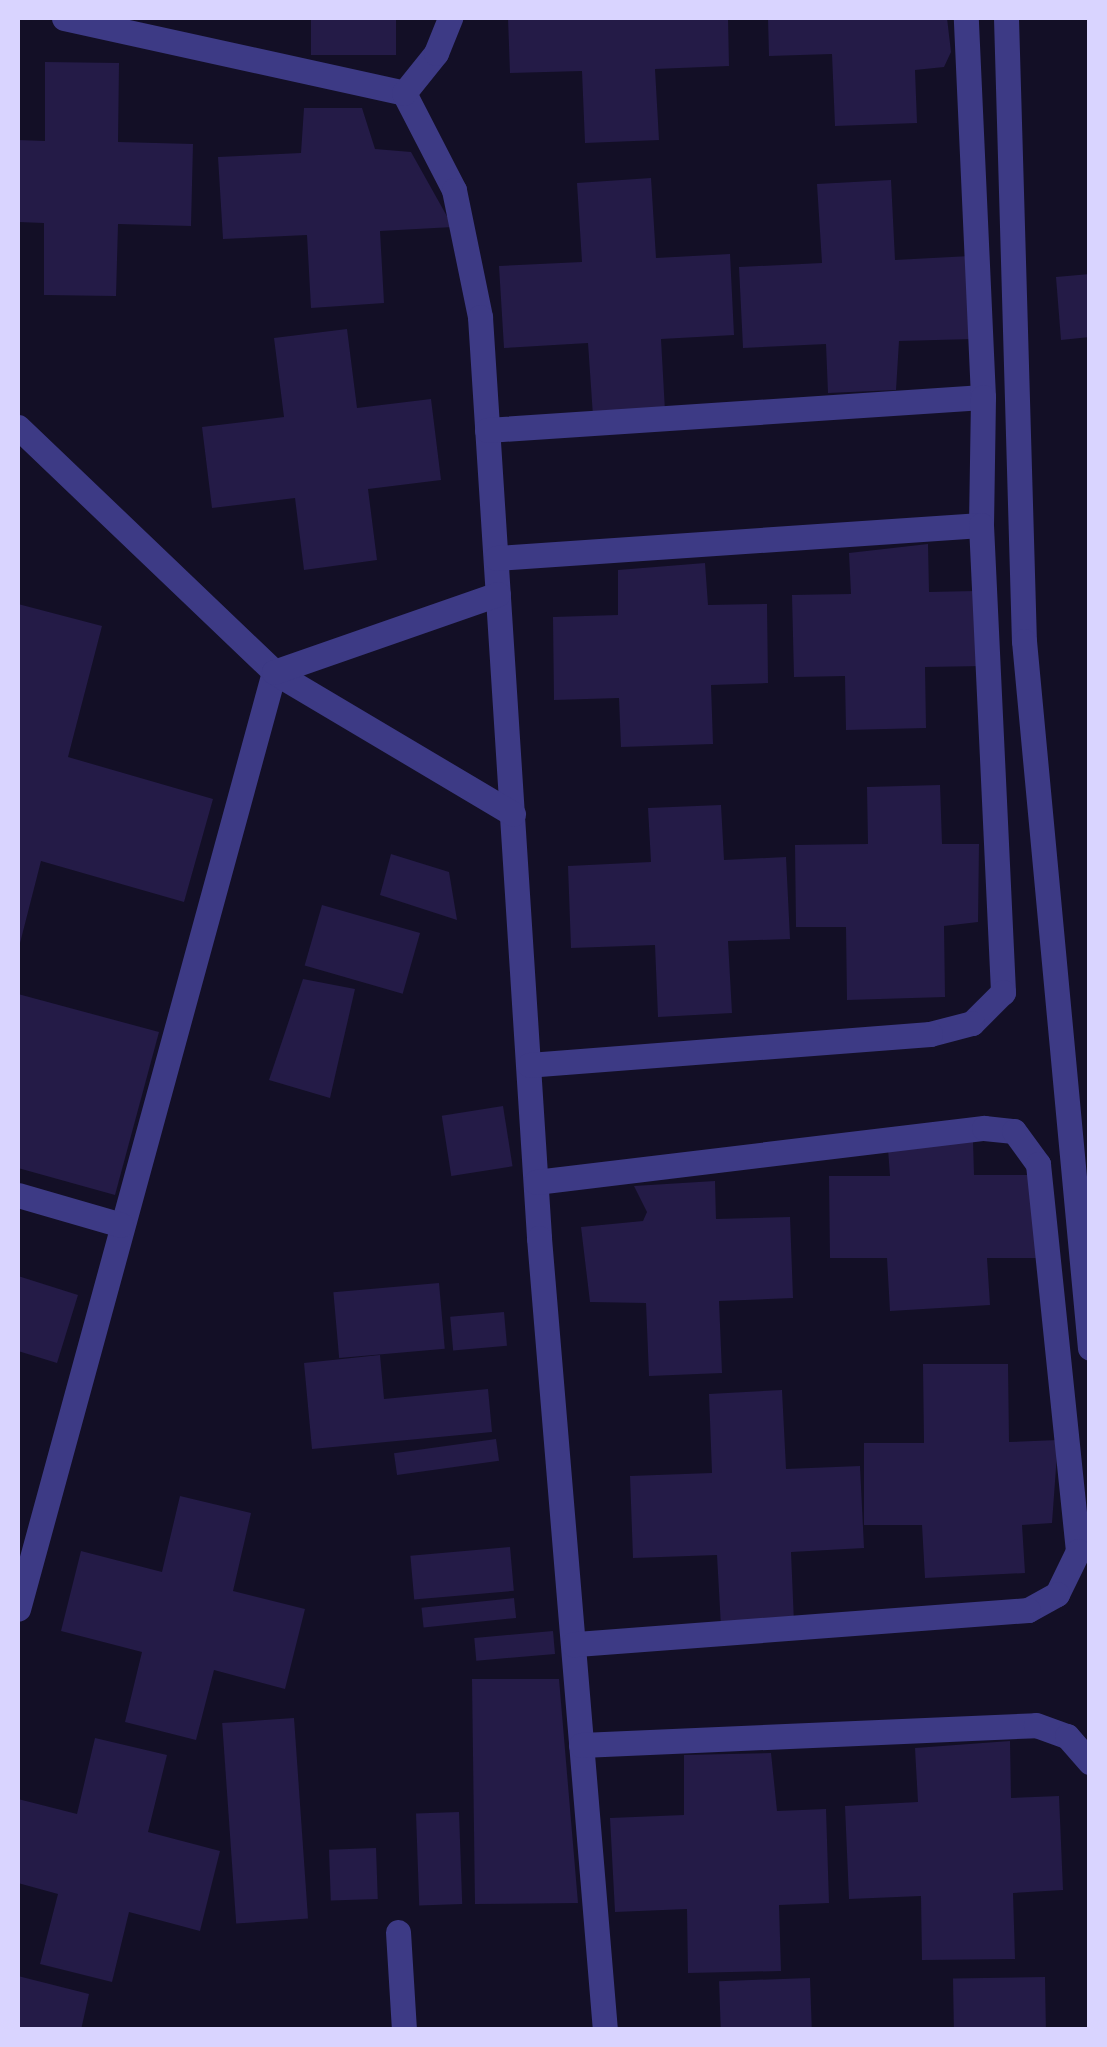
<!DOCTYPE html>
<style>
body{margin:0}
#map{position:relative;width:1107px;height:2047px;overflow:hidden;background:#130f26;font-family:"Archivo Narrow",sans-serif}
div>[style]{position:absolute}
.building>*{inset:0;background:#241b47;transform-origin:0 0}
.service>*{height:25px;margin:-12.5px;padding:0 12.5px;transform-origin:12.5px;border-radius:12.5px;background:#3d3a85}
.minor>*{height:25px;margin:-12.5px;padding:0 12.5px;transform-origin:12.5px;border-radius:12.5px;background:#3d3a85}
span{translate:-50% -50%;white-space:nowrap;text-align:center;line-height:1.15;-webkit-text-stroke:8px #130f26;paint-order:stroke}
.frame{position:absolute;inset:0;border:20px solid #d9d4ff;pointer-events:none}
</style>
<div id="map">
<div class="building">
<div style="left:311px;top:18px;width:85px;height:37px"></div>
<div style="clip-path:polygon(508px 18px,728px 18px,729px 66px,655px 69px,659px 140px,585px 143px,582px 71px,510px 73px)"></div>
<div style="clip-path:polygon(768px 18px,947px 18px,951px 52px,944px 67px,915px 70px,917px 123px,835px 126px,832px 54px,769px 56px)"></div>
<div style="clip-path:polygon(45px 62px,119px 63px,118px 142px,193px 144px,191px 226px,118px 224px,116px 296px,44px 295px,44px 223px,18px 222px,18px 140px,45px 141px)"></div>
<div style="clip-path:polygon(304px 108px,362px 108px,375px 149px,411px 152px,453px 227px,380px 231px,384px 303px,311px 308px,307px 235px,223px 239px,218px 157px,301px 153px)"></div>
<div style="clip-path:polygon(651px 178px,656px 258px,730px 254px,734px 335px,661px 339px,665px 411px,593px 416px,588px 343px,504px 348px,499px 266px,582px 262px,577px 183px)"></div>
<div style="clip-path:polygon(891px 180px,895px 260px,970px 256px,973px 339px,899px 341px,896px 390px,828px 393px,826px 344px,743px 348px,739px 267px,822px 263px,817px 184px)"></div>
<div style="clip-path:polygon(1090px 274px,1090px 337px,1061px 340px,1056px 277px)"></div>
<div style="clip-path:polygon(347px 329px,357px 408px,431px 399px,441px 480px,368px 489px,377px 560px,304px 570px,295px 498px,212px 508px,202px 427px,284px 417px,274px 338px)"></div>
<div style="clip-path:polygon(928px 544px,929px 592px,975px 591px,984px 666px,925px 667px,926px 728px,846px 730px,845px 676px,794px 677px,792px 595px,851px 594px,849px 553px)"></div>
<div style="clip-path:polygon(705px 563px,708px 605px,767px 604px,768px 683px,711px 685px,713px 744px,621px 747px,619px 698px,554px 700px,553px 617px,618px 615px,618px 570px)"></div>
<div style="clip-path:polygon(18px 604px,102px 626px,68px 757px,213px 799px,184px 902px,41px 861px,19px 947px)"></div>
<div style="clip-path:polygon(940px 785px,942px 844px,979px 844px,978px 922px,944px 926px,945px 997px,847px 1000px,846px 927px,796px 927px,795px 845px,868px 844px,867px 787px)"></div>
<div style="clip-path:polygon(721px 805px,724px 860px,786px 857px,790px 939px,728px 941px,732px 1013px,658px 1017px,655px 945px,571px 948px,568px 866px,651px 862px,648px 808px)"></div>
<div style="clip-path:polygon(391px 854px,449px 872px,457px 920px,380px 895px)"></div>
<div style="left:322px;top:905px;width:102px;height:63px;rotate:16deg"></div>
<div style="clip-path:polygon(303px 979px,355px 989px,330px 1098px,269px 1080px)"></div>
<div style="clip-path:polygon(18px 994px,159px 1032px,115px 1195px,18px 1168px)"></div>
<div style="left:503px;top:1106px;width:61px;height:62px;rotate:81deg"></div>
<div style="clip-path:polygon(973px 1141px,974px 1175px,1028px 1175px,1040px 1258px,987px 1258px,990px 1305px,890px 1311px,887px 1258px,830px 1258px,829px 1176px,890px 1176px,888px 1149px)"></div>
<div style="clip-path:polygon(715px 1181px,716px 1219px,790px 1217px,793px 1298px,719px 1301px,722px 1373px,649px 1376px,646px 1303px,590px 1302px,581px 1227px,643px 1221px,647px 1212px,634px 1186px)"></div>
<div style="clip-path:polygon(18px 1276px,78px 1295px,57px 1363px,18px 1351px)"></div>
<div style="left:439px;top:1283px;width:66px;height:106px;rotate:85deg"></div>
<div style="left:504px;top:1312px;width:34px;height:54px;rotate:85deg"></div>
<div style="clip-path:polygon(380px 1355px,384px 1399px,488px 1389px,492px 1432px,312px 1449px,304px 1363px)"></div>
<div style="clip-path:polygon(923px 1364px,1008px 1364px,1009px 1442px,1058px 1440px,1052px 1523px,1022px 1525px,1025px 1573px,925px 1578px,922px 1525px,864px 1525px,864px 1443px,924px 1443px)"></div>
<div style="clip-path:polygon(782px 1390px,786px 1469px,860px 1466px,864px 1548px,791px 1552px,794px 1623px,721px 1627px,717px 1555px,633px 1558px,630px 1476px,712px 1473px,709px 1394px)"></div>
<div style="left:496px;top:1439px;width:22px;height:103px;rotate:82deg"></div>
<div style="clip-path:polygon(180px 1496px,251px 1513px,233px 1591px,305px 1609px,285px 1689px,214px 1670px,196px 1740px,125px 1722px,142px 1652px,61px 1631px,81px 1551px,162px 1572px)"></div>
<div style="left:510px;top:1547px;width:44px;height:100px;rotate:85deg"></div>
<div style="left:514px;top:1598px;width:20px;height:93px;rotate:84deg"></div>
<div style="left:553px;top:1631px;width:23px;height:79px;rotate:85deg"></div>
<div style="clip-path:polygon(472px 1679px,559px 1679px,578px 1903px,475px 1904px)"></div>
<div style="left:294px;top:1718px;width:201px;height:72px;rotate:86deg"></div>
<div style="clip-path:polygon(95px 1738px,167px 1755px,148px 1832px,220px 1851px,200px 1931px,129px 1912px,112px 1982px,40px 1964px,58px 1894px,18px 1883px,18px 1799px,77px 1814px)"></div>
<div style="clip-path:polygon(1010px 1741px,1011px 1798px,1059px 1796px,1063px 1890px,1013px 1893px,1015px 1959px,922px 1960px,921px 1896px,849px 1899px,845px 1806px,918px 1802px,915px 1748px)"></div>
<div style="clip-path:polygon(771px 1753px,777px 1811px,826px 1809px,829px 1903px,779px 1905px,781px 1971px,688px 1973px,687px 1909px,615px 1912px,610px 1818px,684px 1815px,684px 1755px)"></div>
<div style="left:459px;top:1812px;width:92px;height:43px;rotate:88deg"></div>
<div style="left:376px;top:1848px;width:51px;height:47px;rotate:88deg"></div>
<div style="clip-path:polygon(18px 1976px,89px 1994px,81px 2030px,18px 2030px)"></div>
<div style="left:1045px;top:1977px;width:53px;height:92px;rotate:89deg"></div>
<div style="left:810px;top:1978px;width:52px;height:91px;rotate:88deg"></div>
</div>
<div class="service">
<div style="left:64px;top:18px;width:348px;rotate:12.4deg"></div>
<div style="left:404px;top:93px;width:109px;rotate:62.7deg"></div>
<div style="left:454px;top:190px;width:130px;rotate:78.4deg"></div>
<div style="left:480px;top:317px;width:923px;rotate:86.33deg"></div>
<div style="left:539px;top:1238px;width:795px;rotate:85.24deg"></div>
<div style="left:404px;top:93px;width:51px;rotate:-51.3deg"></div>
<div style="left:436px;top:53px;width:38px;rotate:-68deg"></div>
<div style="left:18px;top:427px;width:354px;rotate:43.7deg"></div>
<div style="left:274px;top:672px;width:971px;rotate:105.28deg"></div>
<div style="left:487px;top:430px;width:497px;rotate:-3.8deg"></div>
<div style="left:983px;top:397px;width:379px;rotate:-92.6deg"></div>
<div style="left:981px;top:525px;width:128px;rotate:-89.1deg"></div>
<div style="left:496px;top:558px;width:486px;rotate:-3.9deg"></div>
<div style="left:981px;top:525px;width:468px;rotate:87.3deg"></div>
<div style="left:1003px;top:992px;width:44px;rotate:135deg"></div>
<div style="left:972px;top:1023px;width:43px;rotate:165.3deg"></div>
<div style="left:930px;top:1034px;width:402px;rotate:175.6deg"></div>
<div style="left:274px;top:672px;width:278px;rotate:30.7deg"></div>
<div style="left:274px;top:672px;width:237px;rotate:-19.2deg"></div>
<div style="left:536px;top:1182px;width:451px;rotate:-6.9deg"></div>
<div style="left:984px;top:1128px;width:30px;rotate:6deg"></div>
<div style="left:1014px;top:1131px;width:41px;rotate:54deg"></div>
<div style="left:1038px;top:1164px;width:389px;rotate:84.1deg"></div>
<div style="left:1078px;top:1551px;width:48px;rotate:116deg"></div>
<div style="left:1057px;top:1594px;width:33px;rotate:151deg"></div>
<div style="left:1028px;top:1610px;width:456px;rotate:175.7deg"></div>
<div style="left:18px;top:1195px;width:107px;rotate:16.2deg"></div>
<div style="left:581px;top:1745px;width:455px;rotate:-2.5deg"></div>
<div style="left:1036px;top:1725px;width:33px;rotate:20deg"></div>
<div style="left:1067px;top:1736px;width:35px;rotate:49deg"></div>
<div style="left:398px;top:1932px;width:98px;rotate:86.5deg"></div>
</div>
<div class="minor">
<div style="left:1006px;top:18px;width:623px;rotate:88.35deg"></div>
<div style="left:1024px;top:641px;width:710px;rotate:84.67deg"></div>
</div>
<div class="frame"></div>
</div>
